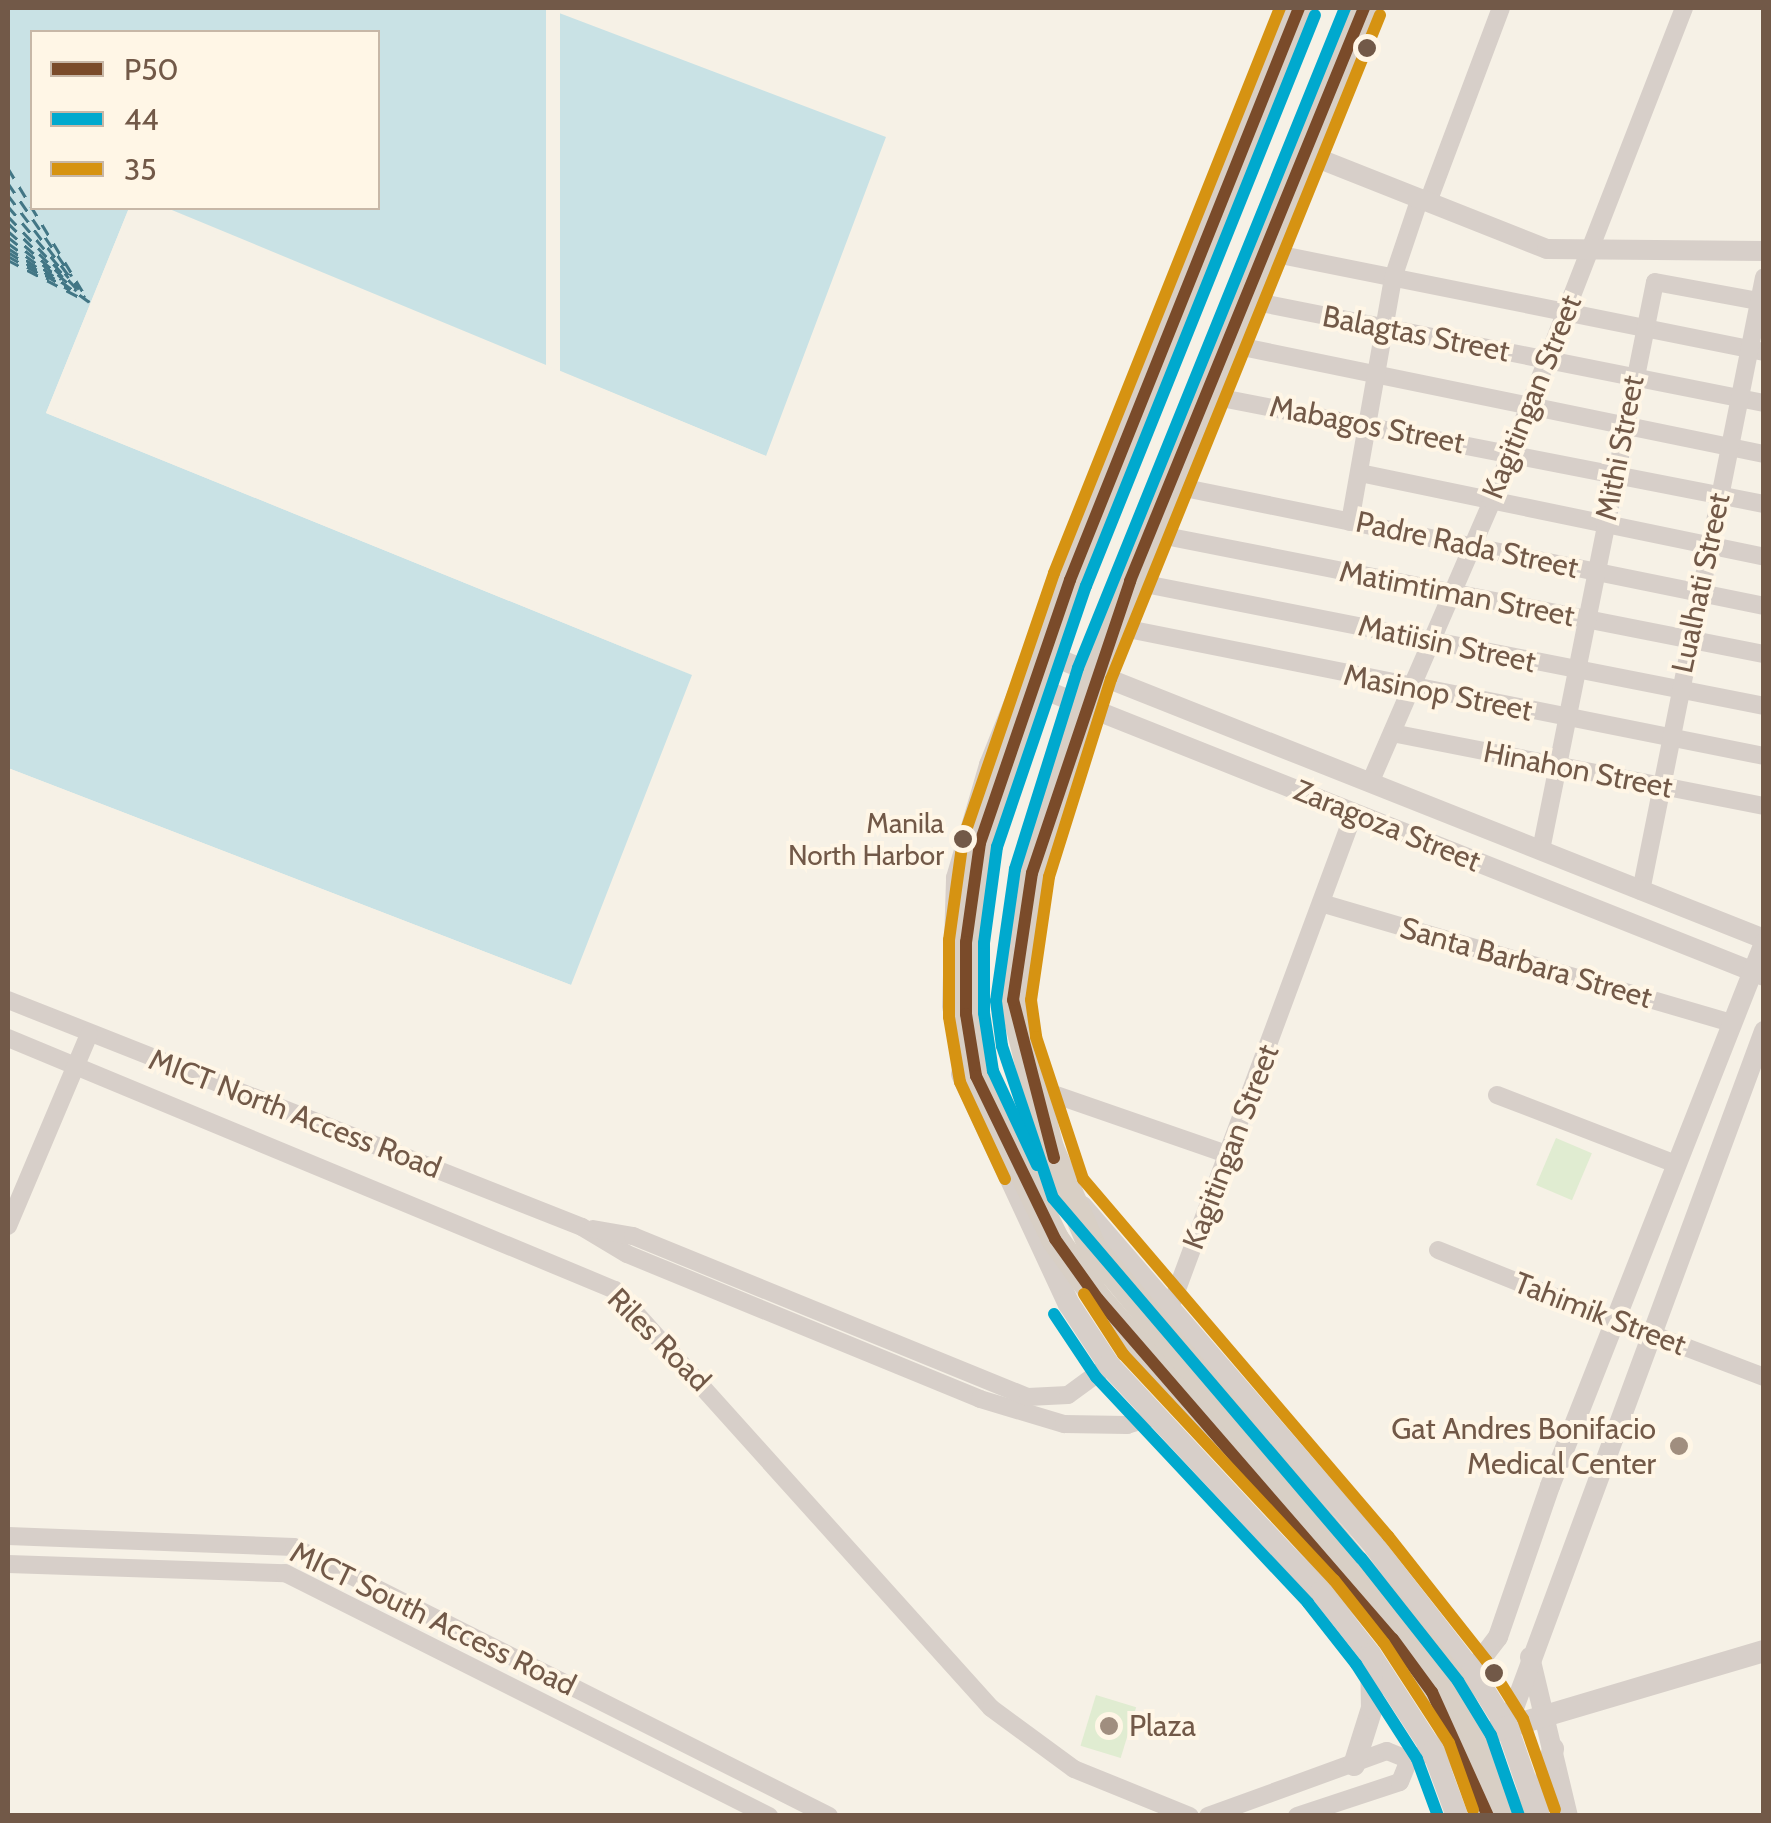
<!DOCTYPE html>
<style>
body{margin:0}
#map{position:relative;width:1771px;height:1823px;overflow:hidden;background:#f6f1e6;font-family:Cabin,sans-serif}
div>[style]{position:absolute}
.green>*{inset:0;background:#e0ecd1;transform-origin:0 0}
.water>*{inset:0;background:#c9e2e5}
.pier>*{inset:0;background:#f6f1e6;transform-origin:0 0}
.ferry>*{height:2.5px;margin-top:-1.25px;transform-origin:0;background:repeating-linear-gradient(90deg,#427685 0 12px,transparent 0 22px)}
.minor>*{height:18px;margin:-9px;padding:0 9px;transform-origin:9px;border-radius:9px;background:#d7cfc9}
.tertiary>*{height:20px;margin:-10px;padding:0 10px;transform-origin:10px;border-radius:10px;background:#d7cfc9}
.secondary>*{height:22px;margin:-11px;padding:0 11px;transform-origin:11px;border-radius:11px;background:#d7cfc9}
.trunk>*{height:28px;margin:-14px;padding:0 14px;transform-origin:14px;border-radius:14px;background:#d8cfc5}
.bus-1>*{height:12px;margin:-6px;padding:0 6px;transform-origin:6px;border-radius:6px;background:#7a4b2a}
.bus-2>*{height:12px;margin:-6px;padding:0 6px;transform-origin:6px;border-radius:6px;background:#00a9ce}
.bus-3>*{height:12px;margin:-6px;padding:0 6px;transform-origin:6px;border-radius:6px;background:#d69312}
.dots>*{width:28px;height:28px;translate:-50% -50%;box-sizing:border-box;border:5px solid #fff6e6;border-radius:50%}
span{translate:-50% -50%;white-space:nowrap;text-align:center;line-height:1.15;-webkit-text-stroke:8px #fff6e6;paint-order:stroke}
.bus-label{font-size:28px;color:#725948}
.right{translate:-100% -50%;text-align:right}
.street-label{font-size:30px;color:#725948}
.poi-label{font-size:30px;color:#725948}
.left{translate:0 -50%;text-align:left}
.frame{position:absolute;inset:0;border:10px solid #725948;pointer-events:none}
.legend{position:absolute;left:30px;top:30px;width:350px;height:180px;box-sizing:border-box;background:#fff6e6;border:2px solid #c7b7a7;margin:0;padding:12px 18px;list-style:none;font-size:30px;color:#725948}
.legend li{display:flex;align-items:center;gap:20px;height:50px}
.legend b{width:50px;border:2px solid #c7b7a7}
</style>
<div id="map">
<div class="green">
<div style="left:1556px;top:1138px;width:39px;height:51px;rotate:23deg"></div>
<div style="left:1096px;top:1695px;width:42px;height:53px;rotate:17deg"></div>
</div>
<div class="water">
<div style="clip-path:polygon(8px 8px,546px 8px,886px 137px,766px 456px,167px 208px,378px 208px,378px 32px,32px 32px,32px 208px,129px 208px,46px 413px,692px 675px,571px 985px,8px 768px)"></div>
</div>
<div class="pier">
<div style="left:546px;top:8px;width:14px;height:364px"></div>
<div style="clip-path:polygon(129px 208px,134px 208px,52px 410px,692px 675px,46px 413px)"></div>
<div style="clip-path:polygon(162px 208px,766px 456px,764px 461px,165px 212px)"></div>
<div style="clip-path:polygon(8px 768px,571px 985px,570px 990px,26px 781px)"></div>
</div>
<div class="ferry">
<div style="left:8px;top:168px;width:157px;rotate:58.8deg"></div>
<div style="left:8px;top:183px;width:113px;rotate:55.5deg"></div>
<div style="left:8px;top:195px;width:118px;rotate:52.9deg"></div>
<div style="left:8px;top:206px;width:94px;rotate:49.7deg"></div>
<div style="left:8px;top:216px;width:112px;rotate:46.5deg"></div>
<div style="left:8px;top:223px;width:77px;rotate:44.5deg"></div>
<div style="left:8px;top:231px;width:91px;rotate:41deg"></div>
<div style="left:8px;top:237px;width:68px;rotate:38.4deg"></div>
<div style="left:8px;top:243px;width:99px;rotate:35.9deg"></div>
<div style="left:8px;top:248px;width:56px;rotate:33.4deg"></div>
<div style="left:8px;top:252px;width:73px;rotate:31.5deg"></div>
<div style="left:8px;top:256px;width:47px;rotate:29.3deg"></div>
<div style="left:8px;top:260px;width:80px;rotate:27.5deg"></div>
</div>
<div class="minor">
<div style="left:1428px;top:202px;width:207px;rotate:-69.4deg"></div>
<div style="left:1266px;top:252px;width:508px;rotate:11.35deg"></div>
<div style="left:1246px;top:300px;width:528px;rotate:11.25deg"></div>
<div style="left:1228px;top:344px;width:547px;rotate:11.6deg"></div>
<div style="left:1206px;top:395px;width:569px;rotate:11.05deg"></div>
<div style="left:1360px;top:473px;width:413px;rotate:11.7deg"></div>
<div style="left:1170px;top:485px;width:606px;rotate:11.51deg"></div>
<div style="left:1350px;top:522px;width:248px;rotate:-80deg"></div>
<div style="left:1393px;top:278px;width:84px;rotate:-71.4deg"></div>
<div style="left:1150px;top:533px;width:626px;rotate:11.15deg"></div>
<div style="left:1130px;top:581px;width:646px;rotate:11.15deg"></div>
<div style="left:1113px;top:626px;width:664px;rotate:11.29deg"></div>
<div style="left:1392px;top:733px;width:379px;rotate:11.1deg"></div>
<div style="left:1370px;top:783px;width:307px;rotate:-66.6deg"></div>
<div style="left:1492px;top:501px;width:529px;rotate:-68.72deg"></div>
<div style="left:1541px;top:850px;width:579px;rotate:-78.65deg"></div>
<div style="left:1655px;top:282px;width:111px;rotate:10.4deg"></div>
<div style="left:1641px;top:891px;width:626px;rotate:-78.67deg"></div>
<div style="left:1321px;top:903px;width:428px;rotate:16.3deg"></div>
<div style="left:8px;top:1000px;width:617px;rotate:21.58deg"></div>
<div style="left:582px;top:1227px;width:52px;rotate:31deg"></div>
<div style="left:627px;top:1254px;width:382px;rotate:22.3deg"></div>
<div style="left:980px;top:1399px;width:88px;rotate:16.6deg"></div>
<div style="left:1064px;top:1424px;width:63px;rotate:0.9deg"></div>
<div style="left:1127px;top:1425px;width:27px;rotate:-17deg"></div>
<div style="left:8px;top:1038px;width:657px;rotate:22.55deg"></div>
<div style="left:615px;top:1290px;width:562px;rotate:48.03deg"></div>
<div style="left:991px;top:1708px;width:103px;rotate:36.3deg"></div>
<div style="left:1074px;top:1769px;width:125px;rotate:22.1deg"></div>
<div style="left:1033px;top:1087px;width:204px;rotate:19.1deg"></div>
<div style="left:1497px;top:1095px;width:192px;rotate:21.1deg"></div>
<div style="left:8px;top:1226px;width:208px;rotate:-67.1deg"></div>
<div style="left:593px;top:1229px;width:41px;rotate:9.9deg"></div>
<div style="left:633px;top:1236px;width:427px;rotate:22.2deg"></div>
<div style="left:1028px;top:1397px;width:40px;rotate:-2.9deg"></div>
<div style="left:1068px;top:1395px;width:51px;rotate:-36.2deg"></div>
<div style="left:1438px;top:1250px;width:191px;rotate:21.9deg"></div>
<div style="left:1169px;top:1311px;width:531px;rotate:-69.62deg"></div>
<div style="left:1651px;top:1334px;width:121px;rotate:20.8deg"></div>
<div style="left:8px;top:1536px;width:286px;rotate:2.2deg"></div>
<div style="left:294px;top:1547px;width:599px;rotate:26.69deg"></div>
<div style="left:8px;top:1564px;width:277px;rotate:1.9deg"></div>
<div style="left:285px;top:1573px;width:542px;rotate:26.66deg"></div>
<div style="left:1208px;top:1816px;width:190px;rotate:-20deg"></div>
<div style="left:1387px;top:1751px;width:24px;rotate:22deg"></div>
<div style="left:1409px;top:1760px;width:26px;rotate:-21deg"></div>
<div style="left:1297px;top:1816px;width:108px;rotate:-18.3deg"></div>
<div style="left:1400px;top:1782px;width:24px;rotate:-68deg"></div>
</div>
<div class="tertiary">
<div style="left:1307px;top:154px;width:258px;rotate:21.6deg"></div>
<div style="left:1547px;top:249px;width:217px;rotate:0.5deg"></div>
<div style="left:1036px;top:650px;width:783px;rotate:21.65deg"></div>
<div style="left:1022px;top:681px;width:798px;rotate:21.68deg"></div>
<div style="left:1530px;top:1657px;width:163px;rotate:76.6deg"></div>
<div style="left:1472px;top:1671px;width:43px;rotate:-52.6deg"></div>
<div style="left:1498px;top:1637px;width:160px;rotate:-71deg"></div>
<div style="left:1550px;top:1486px;width:584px;rotate:-68.49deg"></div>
<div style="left:1507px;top:1727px;width:742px;rotate:-69.73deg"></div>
</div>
<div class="secondary">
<div style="left:953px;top:1007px;width:129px;rotate:-88.2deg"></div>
<div style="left:957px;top:878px;width:118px;rotate:-73.7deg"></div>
<div style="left:990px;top:765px;width:135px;rotate:-68.2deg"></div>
<div style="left:962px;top:1074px;width:254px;rotate:65.1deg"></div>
<div style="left:1069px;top:1304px;width:73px;rotate:56.7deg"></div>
<div style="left:1109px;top:1365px;width:311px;rotate:47deg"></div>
<div style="left:1321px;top:1592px;width:79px;rotate:51.7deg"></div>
<div style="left:1370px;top:1654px;width:116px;rotate:57deg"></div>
<div style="left:1433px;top:1751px;width:69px;rotate:69.7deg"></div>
<div style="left:1082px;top:1207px;width:449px;rotate:49.2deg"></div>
<div style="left:1375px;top:1547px;width:157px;rotate:52deg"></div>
<div style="left:1472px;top:1671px;width:66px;rotate:58deg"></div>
<div style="left:1507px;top:1727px;width:94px;rotate:70.8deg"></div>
<div style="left:1494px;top:1731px;width:282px;rotate:-16.5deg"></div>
<div style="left:1354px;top:1765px;width:60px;rotate:-72.5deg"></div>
<div style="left:1372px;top:1708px;width:51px;rotate:-91.1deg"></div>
<div style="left:1538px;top:1811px;width:64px;rotate:-76.4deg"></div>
</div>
<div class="trunk">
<div style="left:1299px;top:8px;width:616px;rotate:111.82deg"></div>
<div style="left:1070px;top:580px;width:278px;rotate:108.9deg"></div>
<div style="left:980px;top:843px;width:100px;rotate:98deg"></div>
<div style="left:966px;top:942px;width:72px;rotate:90deg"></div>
<div style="left:966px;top:1014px;width:63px;rotate:80.8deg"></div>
<div style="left:976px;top:1076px;width:181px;rotate:64.1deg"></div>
<div style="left:1055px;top:1239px;width:74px;rotate:54.4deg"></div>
<div style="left:1098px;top:1299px;width:450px;rotate:49.1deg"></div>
<div style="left:1393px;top:1639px;width:66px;rotate:53.7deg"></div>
<div style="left:1432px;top:1692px;width:136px;rotate:65.7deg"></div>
<div style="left:1364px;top:8px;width:717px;rotate:112.02deg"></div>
<div style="left:1095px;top:673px;width:210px;rotate:107.5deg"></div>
<div style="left:1032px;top:873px;width:128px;rotate:98.5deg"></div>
<div style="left:1013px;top:1000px;width:153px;rotate:76deg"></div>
<div style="left:1050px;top:1148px;width:110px;rotate:66.9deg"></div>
<div style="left:1093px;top:1249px;width:560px;rotate:50.14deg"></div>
<div style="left:1452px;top:1679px;width:150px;rotate:66deg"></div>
</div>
<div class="bus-1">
<div style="left:1299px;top:8px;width:616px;rotate:111.82deg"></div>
<div style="left:1070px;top:580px;width:278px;rotate:108.9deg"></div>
<div style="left:980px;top:843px;width:100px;rotate:98deg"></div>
<div style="left:966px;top:942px;width:72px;rotate:90deg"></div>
<div style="left:966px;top:1014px;width:63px;rotate:80.8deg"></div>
<div style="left:976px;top:1076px;width:181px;rotate:64.1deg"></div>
<div style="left:1055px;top:1239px;width:74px;rotate:54.4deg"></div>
<div style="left:1098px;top:1299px;width:450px;rotate:49.1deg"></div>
<div style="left:1393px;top:1639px;width:66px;rotate:53.7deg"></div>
<div style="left:1432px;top:1692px;width:136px;rotate:65.7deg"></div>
<div style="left:1054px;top:1158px;width:163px;rotate:-104.5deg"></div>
<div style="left:1013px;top:1000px;width:128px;rotate:-81.5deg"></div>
<div style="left:1032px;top:873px;width:308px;rotate:-71.4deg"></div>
<div style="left:1130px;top:581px;width:619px;rotate:-67.79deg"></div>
</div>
<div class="bus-2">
<div style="left:1345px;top:8px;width:712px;rotate:112.03deg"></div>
<div style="left:1078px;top:668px;width:211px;rotate:107.4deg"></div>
<div style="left:1015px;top:869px;width:133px;rotate:98.2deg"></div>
<div style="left:996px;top:1001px;width:45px;rotate:82.4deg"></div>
<div style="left:1002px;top:1046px;width:160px;rotate:71.5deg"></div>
<div style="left:1053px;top:1198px;width:474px;rotate:49.5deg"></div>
<div style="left:1361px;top:1558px;width:157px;rotate:51.7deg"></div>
<div style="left:1458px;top:1681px;width:63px;rotate:58.6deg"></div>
<div style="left:1491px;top:1735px;width:86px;rotate:70.9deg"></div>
<div style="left:1037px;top:1165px;width:104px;rotate:-115.1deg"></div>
<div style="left:993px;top:1071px;width:59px;rotate:-98.8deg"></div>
<div style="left:984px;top:1013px;width:70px;rotate:-90deg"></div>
<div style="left:984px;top:943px;width:97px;rotate:-82.3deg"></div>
<div style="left:997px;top:847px;width:276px;rotate:-71.2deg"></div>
<div style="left:1086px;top:586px;width:615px;rotate:-68.15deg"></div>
<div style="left:1054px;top:1314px;width:76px;rotate:56.3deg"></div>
<div style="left:1096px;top:1377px;width:310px;rotate:46.8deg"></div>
<div style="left:1308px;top:1603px;width:78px;rotate:51.8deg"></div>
<div style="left:1356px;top:1664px;width:113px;rotate:57.3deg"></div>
<div style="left:1417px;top:1759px;width:61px;rotate:69.8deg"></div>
</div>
<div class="bus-3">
<div style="left:1380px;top:15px;width:716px;rotate:112.05deg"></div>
<div style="left:1111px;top:679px;width:207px;rotate:107.4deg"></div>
<div style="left:1049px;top:877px;width:124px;rotate:98.3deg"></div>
<div style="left:1031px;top:1000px;width:37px;rotate:82deg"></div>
<div style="left:1036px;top:1037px;width:150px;rotate:71.7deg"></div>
<div style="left:1083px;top:1179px;width:470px;rotate:49.5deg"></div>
<div style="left:1388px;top:1536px;width:158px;rotate:51.7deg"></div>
<div style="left:1486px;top:1660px;width:70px;rotate:57.9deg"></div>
<div style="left:1523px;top:1719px;width:96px;rotate:70.6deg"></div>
<div style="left:1005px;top:1179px;width:107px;rotate:-114.9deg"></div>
<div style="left:960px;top:1082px;width:66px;rotate:-99.6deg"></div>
<div style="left:949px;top:1017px;width:77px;rotate:-90deg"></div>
<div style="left:949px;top:940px;width:102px;rotate:-82.1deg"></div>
<div style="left:963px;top:839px;width:281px;rotate:-71.1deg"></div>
<div style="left:1054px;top:573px;width:609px;rotate:-68.2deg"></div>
<div style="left:1084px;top:1294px;width:72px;rotate:57deg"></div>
<div style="left:1123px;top:1354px;width:309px;rotate:47deg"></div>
<div style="left:1334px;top:1580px;width:80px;rotate:51.6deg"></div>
<div style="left:1384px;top:1643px;width:119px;rotate:57deg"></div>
<div style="left:1449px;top:1743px;width:71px;rotate:70.3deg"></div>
</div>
<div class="dots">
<div style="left:1367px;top:48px;background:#725948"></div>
<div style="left:963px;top:839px;background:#725948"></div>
<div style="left:1679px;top:1446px;background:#a08e7f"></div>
<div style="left:1494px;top:1673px;background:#725948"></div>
<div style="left:1109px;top:1726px;background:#a08e7f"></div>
</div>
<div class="bus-label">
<span class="right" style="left:944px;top:839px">Manila<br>North Harbor</span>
</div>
<div class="street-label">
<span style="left:1416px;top:334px;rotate:11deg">Balagtas Street</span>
<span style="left:1532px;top:397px;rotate:-68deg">Kagitingan Street</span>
<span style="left:1367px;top:425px;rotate:11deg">Mabagos Street</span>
<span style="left:1620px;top:448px;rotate:-79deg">Mithi Street</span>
<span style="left:1467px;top:545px;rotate:12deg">Padre Rada Street</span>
<span style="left:1701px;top:583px;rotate:-78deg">Lualhati Street</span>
<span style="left:1457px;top:594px;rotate:11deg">Matimtiman Street</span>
<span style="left:1447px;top:644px;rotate:12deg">Matiisin Street</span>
<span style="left:1438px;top:693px;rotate:11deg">Masinop Street</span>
<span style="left:1578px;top:770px;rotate:11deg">Hinahon Street</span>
<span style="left:1387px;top:826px;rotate:22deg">Zaragoza Street</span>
<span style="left:1526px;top:963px;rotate:16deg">Santa Barbara Street</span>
<span style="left:295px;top:1114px;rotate:21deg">MICT North Access Road</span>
<span style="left:1231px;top:1147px;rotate:-69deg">Kagitingan Street</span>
<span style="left:1600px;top:1314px;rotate:21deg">Tahimik Street</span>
<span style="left:659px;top:1340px;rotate:45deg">Riles Road</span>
<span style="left:433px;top:1619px;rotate:26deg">MICT South Access Road</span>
</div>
<div class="poi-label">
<span class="right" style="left:1656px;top:1446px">Gat Andres Bonifacio<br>Medical Center</span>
<span class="left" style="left:1129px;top:1726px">Plaza</span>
</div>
<div class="frame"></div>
<ul class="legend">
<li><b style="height:12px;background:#7a4b2a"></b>P50</li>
<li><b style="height:12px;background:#00a9ce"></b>44</li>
<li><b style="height:12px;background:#d69312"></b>35</li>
</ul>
</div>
